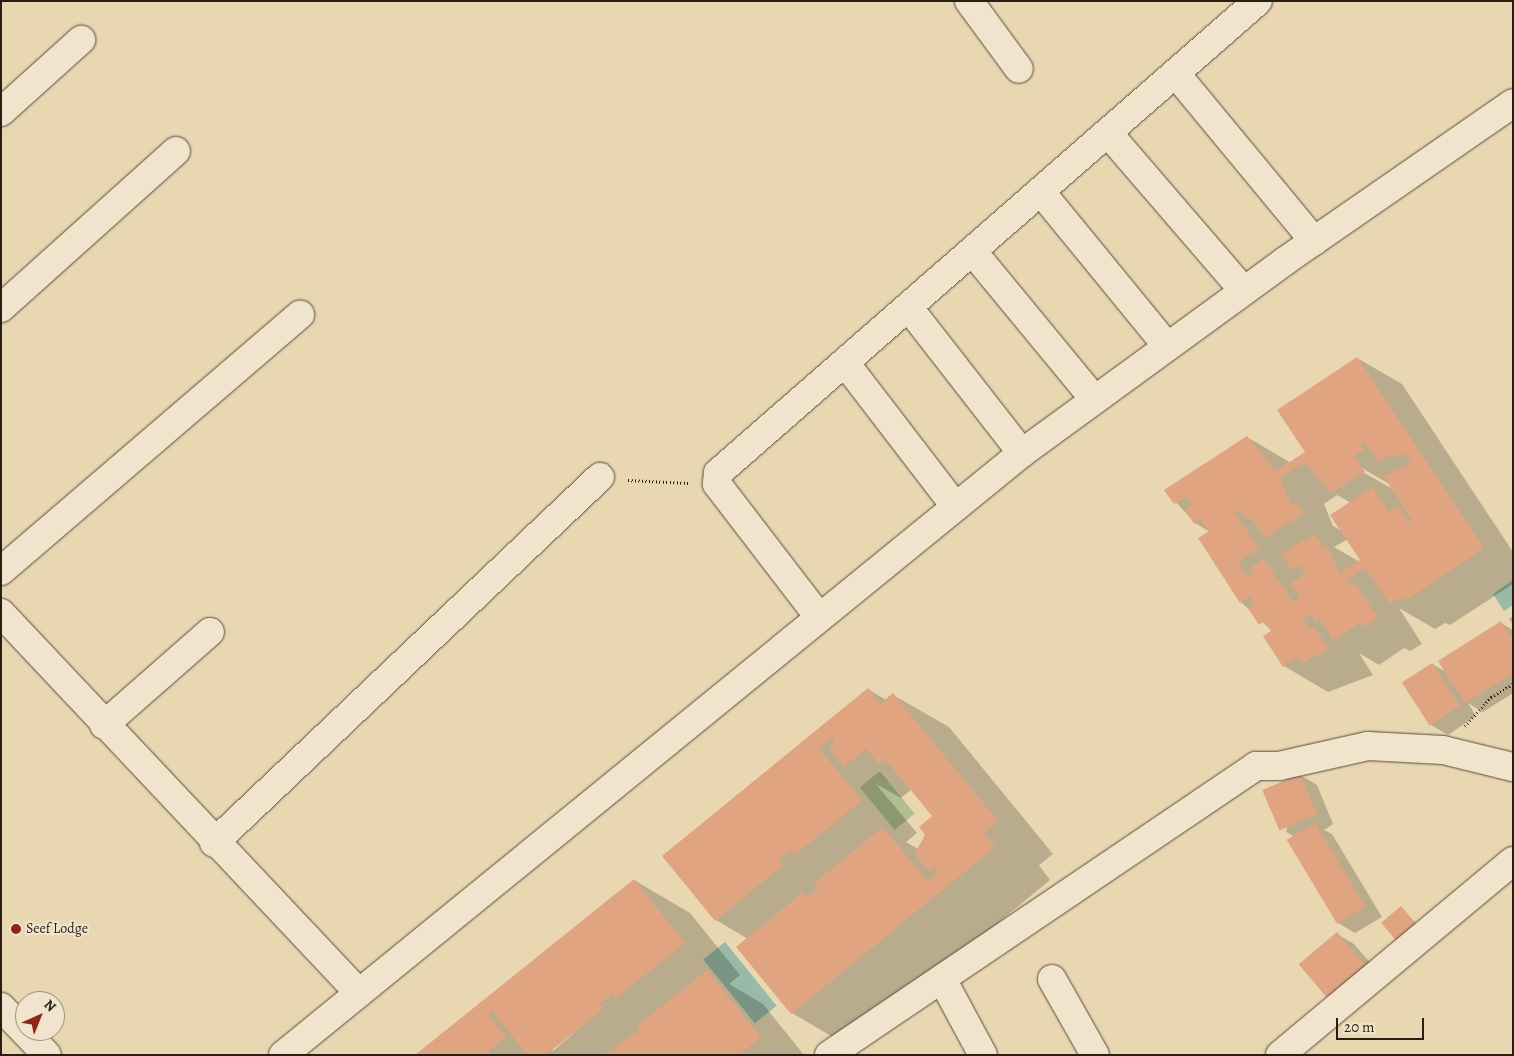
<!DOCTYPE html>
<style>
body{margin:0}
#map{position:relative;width:1514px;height:1056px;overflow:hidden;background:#e8d7b1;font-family:Alegreya,serif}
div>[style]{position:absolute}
.green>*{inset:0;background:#b1bf8f;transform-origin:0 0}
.water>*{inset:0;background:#98baa7;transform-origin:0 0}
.shadow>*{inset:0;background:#0003}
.building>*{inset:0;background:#e0a481;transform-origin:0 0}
.path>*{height:3px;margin-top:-1.5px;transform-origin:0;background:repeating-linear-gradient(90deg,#271e14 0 1px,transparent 0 3.5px)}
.roads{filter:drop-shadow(0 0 1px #574c3b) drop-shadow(0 0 1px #574c3b)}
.minor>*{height:28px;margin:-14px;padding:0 14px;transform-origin:14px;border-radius:14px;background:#f0e5cc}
.tertiary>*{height:28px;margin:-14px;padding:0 14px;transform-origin:14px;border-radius:14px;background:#f0e5cc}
.dots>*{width:14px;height:14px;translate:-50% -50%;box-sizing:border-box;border:2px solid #f0e5cc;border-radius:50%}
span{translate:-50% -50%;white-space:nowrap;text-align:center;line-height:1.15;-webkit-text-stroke:4px #f0e5cc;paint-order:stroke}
.poi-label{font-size:14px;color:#271e14}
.left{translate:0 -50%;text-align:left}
.frame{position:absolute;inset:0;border:2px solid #271e14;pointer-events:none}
.north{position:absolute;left:15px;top:991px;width:50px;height:50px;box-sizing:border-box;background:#f0e5cc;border:1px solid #a09582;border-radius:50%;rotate:44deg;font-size:14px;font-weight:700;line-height:20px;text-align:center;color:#271e14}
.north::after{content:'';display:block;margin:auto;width:18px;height:22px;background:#8f2418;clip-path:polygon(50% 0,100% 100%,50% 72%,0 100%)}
.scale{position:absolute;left:1336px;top:1018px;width:88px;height:22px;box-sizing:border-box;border:2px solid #271e14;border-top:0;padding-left:6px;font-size:15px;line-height:18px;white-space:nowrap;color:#271e14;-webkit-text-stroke:4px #f0e5cc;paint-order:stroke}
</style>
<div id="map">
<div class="green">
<div style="left:880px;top:771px;width:55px;height:26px;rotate:51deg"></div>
</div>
<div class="water">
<div style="clip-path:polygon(1513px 580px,1513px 605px,1504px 611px,1493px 594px)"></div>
<div style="left:725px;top:942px;width:82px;height:28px;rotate:51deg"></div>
</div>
<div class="shadow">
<div style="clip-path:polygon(evenodd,1357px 358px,1402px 384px,1513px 552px,1513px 584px,1450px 625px,1445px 623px,1435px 629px,1399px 608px,1422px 644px,1410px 651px,1404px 648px,1379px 665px,1359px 653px,1373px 675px,1328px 692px,1284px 666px,1272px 631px,1241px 602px,1210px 532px,1195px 523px,1166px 491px,1247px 437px,1291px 463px,1306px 453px,1357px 358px,1360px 467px,1391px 485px,1391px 488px,1359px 470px,1360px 467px,1357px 358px,1337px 495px,1351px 503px,1342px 531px,1333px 526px,1324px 504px,1337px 495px,1357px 358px,1348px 539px,1362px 561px,1360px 562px,1334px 547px,1348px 539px)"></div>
<div style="clip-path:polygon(1513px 616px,1513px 625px,1509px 619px)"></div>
<div style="clip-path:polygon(1501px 623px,1513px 630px,1513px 693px,1483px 712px,1468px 703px,1476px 716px,1448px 735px,1431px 725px,1432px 664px,1448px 673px)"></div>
<div style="clip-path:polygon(evenodd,868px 689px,886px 700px,893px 695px,949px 727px,1053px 854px,1039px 865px,1050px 880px,848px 1046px,792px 1013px,738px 947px,748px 939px,716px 920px,663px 856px,868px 689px,876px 784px,901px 798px,912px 789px,934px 816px,918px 849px,906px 842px,917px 833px,876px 784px)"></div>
<div style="clip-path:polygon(1300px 775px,1317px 785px,1333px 824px,1324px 830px,1332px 834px,1382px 917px,1355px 933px,1338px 923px,1295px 837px,1286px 832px)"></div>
<div style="clip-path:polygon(evenodd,634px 880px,690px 913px,740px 975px,729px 984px,763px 1004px,804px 1055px,417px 1055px,634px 880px,608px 1003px,553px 1051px,551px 1049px,608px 1003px)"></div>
<div style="clip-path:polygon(1401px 908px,1431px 938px,1413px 953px)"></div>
<div style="clip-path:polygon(1337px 934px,1354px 944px,1382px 976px,1345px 1007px)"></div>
</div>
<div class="building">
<div style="clip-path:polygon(evenodd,1357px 357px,1484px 548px,1405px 601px,1402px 597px,1390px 604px,1365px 568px,1347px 580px,1351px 585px,1355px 583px,1378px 618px,1364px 627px,1361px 622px,1333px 640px,1319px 618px,1315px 621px,1311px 614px,1303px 620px,1309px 629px,1314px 626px,1329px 649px,1302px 663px,1298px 657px,1283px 667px,1263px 636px,1271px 631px,1264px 621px,1259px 625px,1248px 608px,1255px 604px,1250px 596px,1240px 603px,1198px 538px,1209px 531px,1200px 519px,1194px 524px,1185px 510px,1192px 506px,1186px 497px,1174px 504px,1164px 490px,1247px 436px,1276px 471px,1305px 452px,1277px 410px,1357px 357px,1365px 442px,1379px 462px,1394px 453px,1397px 458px,1404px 453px,1411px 464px,1383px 476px,1412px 519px,1408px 522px,1398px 506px,1389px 512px,1373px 487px,1330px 515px,1360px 560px,1340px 573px,1327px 546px,1324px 548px,1315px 535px,1295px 545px,1281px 554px,1292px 570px,1299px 565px,1305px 574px,1290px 584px,1300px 597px,1293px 602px,1264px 559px,1250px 568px,1253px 572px,1247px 577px,1238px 562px,1259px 548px,1235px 513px,1239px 510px,1247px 520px,1251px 518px,1265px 538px,1304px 513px,1297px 503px,1292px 506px,1280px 478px,1304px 462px,1331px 493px,1365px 472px,1354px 456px,1364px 450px,1361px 445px,1365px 442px)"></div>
<div style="clip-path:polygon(1501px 621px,1513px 640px,1513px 673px,1465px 703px,1438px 661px)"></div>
<div style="left:1432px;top:663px;width:51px;height:36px;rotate:57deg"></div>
<div style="clip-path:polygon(868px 688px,880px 704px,893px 693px,998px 821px,984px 833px,995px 847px,791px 1014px,736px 947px,803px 892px,807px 897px,818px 888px,814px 883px,883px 827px,927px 881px,939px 872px,935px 867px,929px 872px,914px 853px,926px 836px,919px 827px,932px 816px,885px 759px,879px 764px,866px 748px,844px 767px,829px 748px,835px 743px,832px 738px,819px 749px,862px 800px,795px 855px,790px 850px,778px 861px,782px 866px,715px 921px,662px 856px)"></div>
<div style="left:1300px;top:774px;width:44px;height:41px;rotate:67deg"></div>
<div style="left:1315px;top:823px;width:98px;height:33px;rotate:59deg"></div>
<div style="clip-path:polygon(634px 879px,685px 943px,615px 999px,612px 994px,600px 1003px,604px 1008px,546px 1055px,528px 1055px,492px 1011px,488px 1015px,506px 1037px,489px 1051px,492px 1055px,415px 1055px)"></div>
<div style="left:1401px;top:906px;width:35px;height:26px;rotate:50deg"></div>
<div style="left:1337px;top:932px;width:45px;height:50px;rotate:50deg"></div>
<div style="clip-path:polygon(707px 970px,761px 1037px,739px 1055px,602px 1055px,640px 1030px,637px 1026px)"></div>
</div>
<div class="path">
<div style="left:628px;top:480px;width:61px;rotate:2.8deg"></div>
<div style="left:1465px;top:726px;width:39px;rotate:-48deg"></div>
<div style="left:1491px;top:697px;width:26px;rotate:-31deg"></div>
</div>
<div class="roads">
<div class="minor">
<div style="left:969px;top:1px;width:84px;rotate:53.7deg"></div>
<div style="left:1176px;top:74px;width:217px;rotate:50.4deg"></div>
<div style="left:1px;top:112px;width:108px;rotate:-42deg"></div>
<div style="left:1108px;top:133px;width:208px;rotate:49.3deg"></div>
<div style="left:1041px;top:192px;width:199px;rotate:50.7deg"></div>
<div style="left:973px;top:252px;width:190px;rotate:50.5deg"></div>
<div style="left:1px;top:308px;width:235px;rotate:-41.9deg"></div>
<div style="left:909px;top:308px;width:184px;rotate:52.1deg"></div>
<div style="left:846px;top:364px;width:179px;rotate:52.5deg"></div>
<div style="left:1px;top:571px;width:394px;rotate:-40.6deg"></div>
<div style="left:1px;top:613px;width:522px;rotate:46.71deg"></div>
<div style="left:819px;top:617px;width:168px;rotate:-127.5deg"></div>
<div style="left:717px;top:484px;width:11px;rotate:-85deg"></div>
<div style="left:718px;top:473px;width:717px;rotate:-41.16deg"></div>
<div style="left:104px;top:725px;width:141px;rotate:-41.3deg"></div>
<div style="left:214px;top:843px;width:532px;rotate:-43.48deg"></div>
<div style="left:942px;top:979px;width:86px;rotate:61.7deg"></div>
<div style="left:1052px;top:979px;width:87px;rotate:60.5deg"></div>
<div style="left:829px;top:1055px;width:516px;rotate:-34.09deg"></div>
<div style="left:1256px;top:766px;width:23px"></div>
<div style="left:1279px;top:766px;width:91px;rotate:-12.7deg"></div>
<div style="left:1368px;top:746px;width:75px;rotate:3.1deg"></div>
<div style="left:1443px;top:750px;width:72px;rotate:13.7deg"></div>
<div style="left:1280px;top:1055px;width:303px;rotate:-39.8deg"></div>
</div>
<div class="tertiary">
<div style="left:1px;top:1007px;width:66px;rotate:46.2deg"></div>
<div style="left:283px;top:1055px;width:953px;rotate:-39.17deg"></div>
<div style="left:1022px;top:453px;width:326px;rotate:-36.1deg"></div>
<div style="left:1285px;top:261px;width:277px;rotate:-34.7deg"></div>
</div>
</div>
<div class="dots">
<div style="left:16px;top:929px;background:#8f2418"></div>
</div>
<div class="poi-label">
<span class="left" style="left:26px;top:929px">Seef Lodge</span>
</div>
<div class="frame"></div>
<div class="north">N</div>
<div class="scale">20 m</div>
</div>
